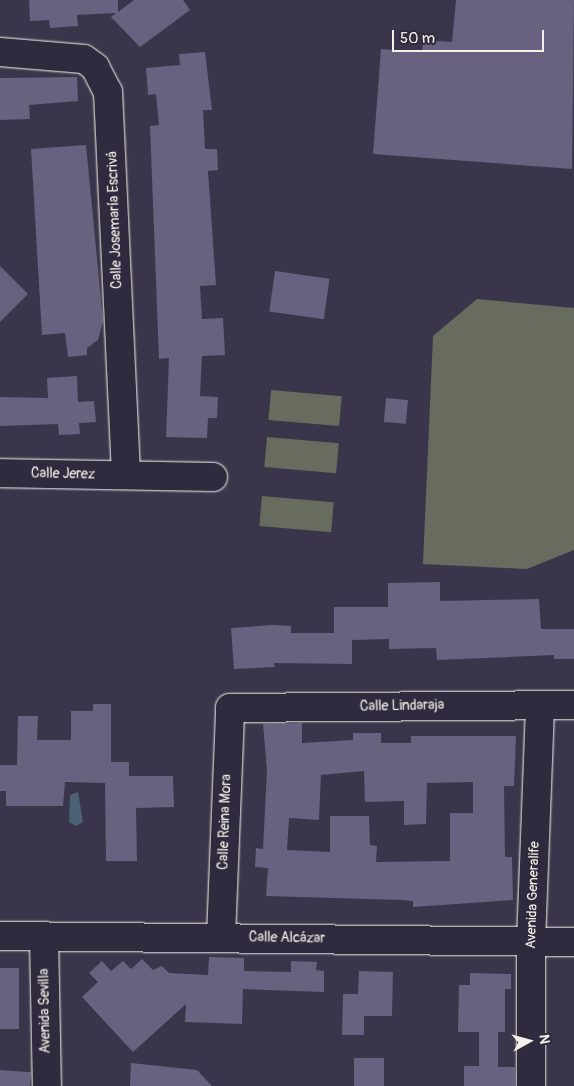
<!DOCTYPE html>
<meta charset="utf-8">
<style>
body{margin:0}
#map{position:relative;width:574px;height:1086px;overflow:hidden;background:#3a354a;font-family:Pangolin,sans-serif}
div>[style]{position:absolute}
.green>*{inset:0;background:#676c5f;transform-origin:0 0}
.water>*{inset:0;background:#4a6274}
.building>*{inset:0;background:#68617f;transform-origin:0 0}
.roads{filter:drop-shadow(0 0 1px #f4f1e8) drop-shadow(0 0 1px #f4f1e8)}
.minor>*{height:28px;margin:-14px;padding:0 14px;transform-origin:14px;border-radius:14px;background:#2f2a3d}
span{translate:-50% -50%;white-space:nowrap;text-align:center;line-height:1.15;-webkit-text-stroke:5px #2f2a3d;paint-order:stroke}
.street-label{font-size:14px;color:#f4f1e8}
.north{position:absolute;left:504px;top:1016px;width:50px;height:50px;-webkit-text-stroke:4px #2f2a3d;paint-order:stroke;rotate:83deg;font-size:14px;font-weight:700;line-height:20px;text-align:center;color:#f4f1e8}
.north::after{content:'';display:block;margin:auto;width:18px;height:22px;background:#f4f1e8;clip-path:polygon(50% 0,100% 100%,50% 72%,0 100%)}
.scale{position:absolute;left:392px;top:30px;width:152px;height:22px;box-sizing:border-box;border:2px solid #f4f1e8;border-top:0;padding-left:6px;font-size:15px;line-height:18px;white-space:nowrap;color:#f4f1e8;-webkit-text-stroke:4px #2f2a3d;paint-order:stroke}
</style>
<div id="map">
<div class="green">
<div style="clip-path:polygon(477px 299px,574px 308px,574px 550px,527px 569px,423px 564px,433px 336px)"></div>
<div style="left:271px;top:390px;width:71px;height:30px;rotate:5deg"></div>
<div style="left:267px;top:437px;width:72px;height:30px;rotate:5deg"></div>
<div style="left:262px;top:496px;width:72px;height:30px;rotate:5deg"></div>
</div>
<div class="water">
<div style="clip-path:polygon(78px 792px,83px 822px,76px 826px,69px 822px,70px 795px)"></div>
</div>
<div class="building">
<div style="clip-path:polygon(29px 0,118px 0,118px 12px,134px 0,183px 0,190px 10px,140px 47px,111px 17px,116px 13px,77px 15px,78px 26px,50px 28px,49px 20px,30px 21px)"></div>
<div style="clip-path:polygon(456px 0,574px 0,572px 169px,373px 154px,381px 49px,422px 52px,423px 40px,452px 42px)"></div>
<div style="clip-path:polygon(205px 52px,212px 110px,203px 110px,205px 149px,217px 149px,218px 170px,208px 171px,216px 285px,200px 286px,202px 319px,223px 318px,225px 355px,202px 356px,200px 396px,218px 397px,217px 418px,208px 418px,207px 438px,166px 437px,169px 358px,159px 359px,150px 126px,159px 125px,156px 94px,148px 95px,146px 68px,180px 65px,179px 54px)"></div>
<div style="clip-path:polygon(77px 77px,78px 101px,29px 105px,30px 119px,0 120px,0 78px)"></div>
<div style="clip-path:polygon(86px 145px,103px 321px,98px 340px,87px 348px,87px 355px,68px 357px,65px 333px,42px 335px,31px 149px)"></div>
<div style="clip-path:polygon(0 266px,28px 294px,0 322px)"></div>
<div style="left:275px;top:271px;width:55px;height:41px;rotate:8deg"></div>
<div style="clip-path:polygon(77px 376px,78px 402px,94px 401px,96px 422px,79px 423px,80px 434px,59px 435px,58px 424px,0 426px,0 397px,48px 398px,47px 378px)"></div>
<div style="left:386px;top:398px;width:22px;height:24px;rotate:5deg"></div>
<div style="clip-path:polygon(440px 582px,440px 601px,539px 599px,541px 629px,574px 629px,574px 659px,554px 659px,554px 655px,437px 660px,436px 648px,389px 649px,389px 639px,352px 640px,352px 664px,274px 663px,275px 667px,234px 669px,231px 628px,272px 625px,291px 626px,291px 633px,334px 633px,334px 607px,388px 607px,388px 583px)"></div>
<div style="clip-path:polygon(93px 704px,111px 704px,111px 762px,129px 762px,129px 776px,173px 776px,174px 807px,136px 808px,137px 861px,106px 861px,105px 783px,65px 782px,63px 806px,6px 806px,6px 791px,0 791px,0 765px,17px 765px,18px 716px,38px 716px,37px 740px,71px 740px,71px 711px,93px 711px)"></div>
<div style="clip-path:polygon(evenodd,302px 723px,302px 743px,353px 740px,353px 733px,381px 733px,381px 743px,411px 743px,411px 736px,516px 736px,514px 786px,504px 786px,505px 857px,512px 857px,513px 900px,413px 907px,413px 901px,402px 900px,266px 896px,268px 868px,255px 867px,256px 848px,263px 849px,267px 770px,263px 724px,302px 723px,364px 771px,365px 802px,404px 801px,404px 825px,426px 824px,427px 783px,473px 782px,473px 813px,450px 813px,450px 861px,376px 862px,377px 846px,370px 845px,369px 816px,330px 816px,330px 852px,287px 850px,289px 818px,319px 820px,321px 775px,364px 771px)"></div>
<div style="clip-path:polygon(209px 957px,244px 958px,244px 971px,291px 972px,291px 961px,317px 962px,316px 970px,324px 971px,324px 992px,243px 989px,242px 1024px,185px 1022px,186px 1004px,133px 1052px,82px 997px,98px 982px,89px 973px,102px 961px,111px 971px,123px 961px,131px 969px,142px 959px,153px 970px,162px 966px,169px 973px,208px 975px)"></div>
<div style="left:0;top:968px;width:19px;height:61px"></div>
<div style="clip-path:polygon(359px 971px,393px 972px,392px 1016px,364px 1016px,364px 1035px,342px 1035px,343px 994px,358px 994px)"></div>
<div style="clip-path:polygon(470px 973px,511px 974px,511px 989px,505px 989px,505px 1032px,498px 1032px,498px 1067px,515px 1067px,515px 1086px,464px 1086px,464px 1066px,479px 1066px,479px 1032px,458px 1032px,459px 985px,470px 985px)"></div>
<div style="left:354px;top:1058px;width:30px;height:28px"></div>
<div style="clip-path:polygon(131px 1063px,197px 1070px,212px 1086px,130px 1086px)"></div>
<div style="left:0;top:1070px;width:31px;height:16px;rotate:4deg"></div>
</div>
<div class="roads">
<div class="minor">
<div style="left:0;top:52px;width:84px;rotate:4.8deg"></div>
<div style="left:84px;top:59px;width:14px;rotate:36deg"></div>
<div style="left:95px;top:67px;width:28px;rotate:63deg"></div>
<div style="left:108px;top:92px;width:383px;rotate:87.3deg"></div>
<div style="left:0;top:473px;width:213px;rotate:1.1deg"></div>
<div style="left:0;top:936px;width:574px;rotate:0.6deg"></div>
<div style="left:44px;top:936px;width:150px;rotate:88.9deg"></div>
<div style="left:221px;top:937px;width:229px;rotate:-87.7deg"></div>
<div style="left:230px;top:708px;width:344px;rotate:-0.5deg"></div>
<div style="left:531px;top:1086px;width:144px;rotate:-90deg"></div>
<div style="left:531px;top:942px;width:237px;rotate:-87.8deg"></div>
</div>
</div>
<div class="street-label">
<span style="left:115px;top:220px;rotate:-92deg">Calle Josemaría Escrivá</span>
<span style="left:63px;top:474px;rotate:1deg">Calle Jerez</span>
<span style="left:402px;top:706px;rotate:-1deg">Calle Lindaraja</span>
<span style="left:225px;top:822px;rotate:-88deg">Calle Reina Mora</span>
<span style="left:533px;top:895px;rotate:-88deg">Avenida Generalife</span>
<span style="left:287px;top:938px;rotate:1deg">Calle Alcázar</span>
<span style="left:45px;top:1011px;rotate:-91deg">Avenida Sevilla</span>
</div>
<div class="north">N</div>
<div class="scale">50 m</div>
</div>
